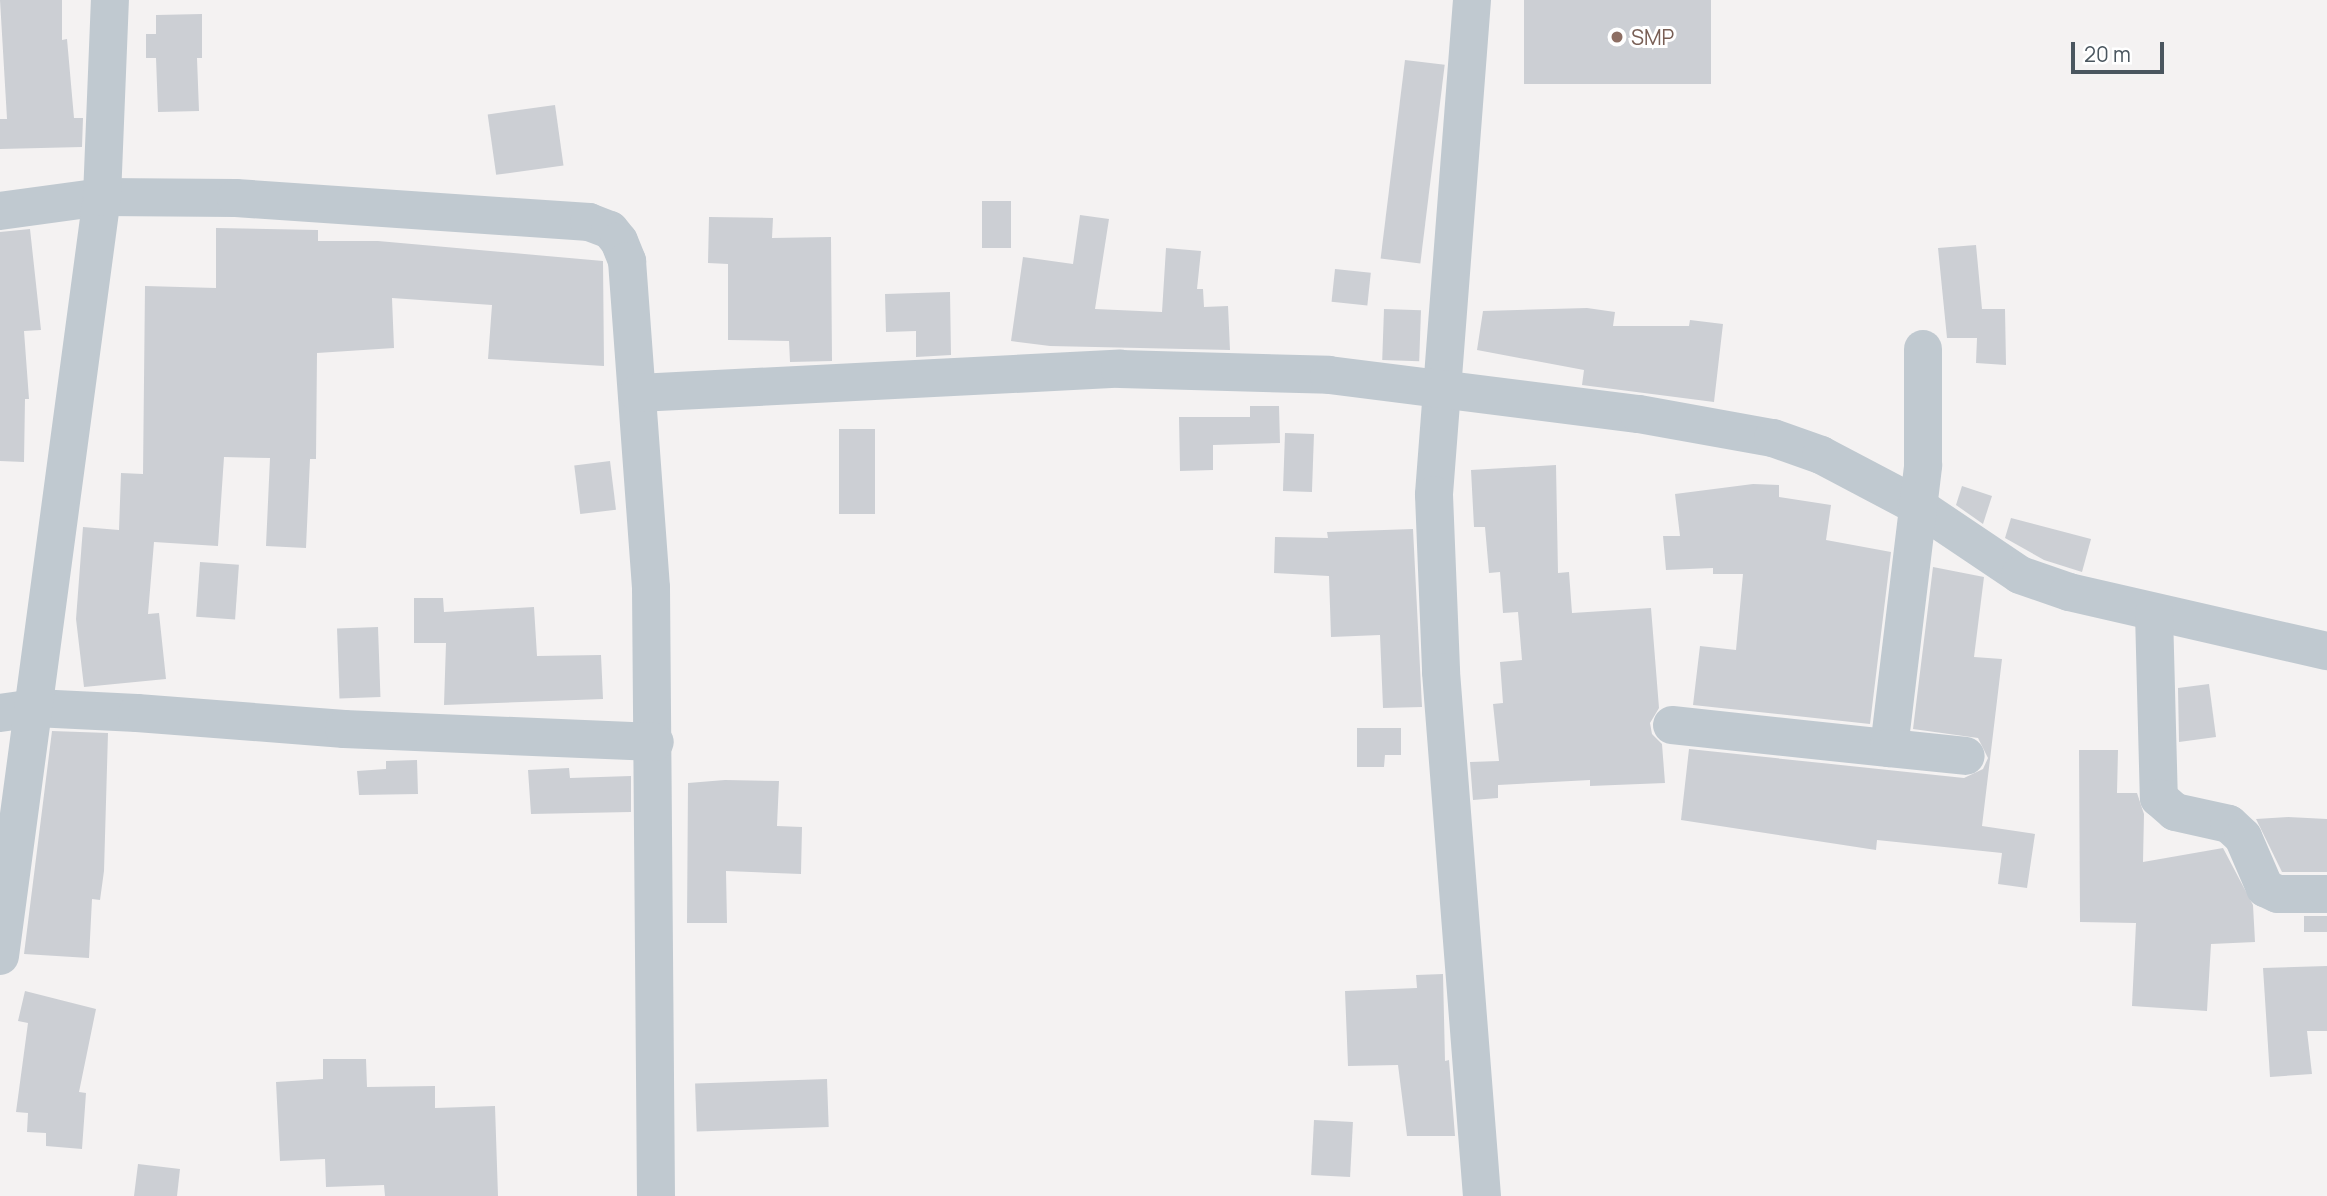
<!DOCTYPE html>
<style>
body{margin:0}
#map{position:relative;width:2327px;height:1196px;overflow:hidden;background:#f4f2f2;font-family:Manrope,sans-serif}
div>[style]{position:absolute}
.building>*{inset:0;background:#cccfd4;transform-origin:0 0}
.minor>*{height:38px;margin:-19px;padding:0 19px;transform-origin:19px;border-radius:19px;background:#c0c9d0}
.dots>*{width:19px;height:19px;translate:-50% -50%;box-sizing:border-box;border:4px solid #fff;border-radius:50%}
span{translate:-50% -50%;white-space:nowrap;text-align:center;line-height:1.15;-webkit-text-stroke:6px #fff;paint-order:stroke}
.education-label{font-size:21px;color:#785e54}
.left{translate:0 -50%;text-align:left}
.scale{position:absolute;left:2071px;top:42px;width:93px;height:32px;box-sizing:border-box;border:4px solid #4a565f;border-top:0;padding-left:9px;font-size:21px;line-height:24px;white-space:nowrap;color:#4a565f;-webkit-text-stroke:5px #fff;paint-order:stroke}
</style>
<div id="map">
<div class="building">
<div style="clip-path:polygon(0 0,62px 0,62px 40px,67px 39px,74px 118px,83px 118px,82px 147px,0 149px,0 119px,7px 119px)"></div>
<div style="left:1524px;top:0;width:187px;height:84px"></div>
<div style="clip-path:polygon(202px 14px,202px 58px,197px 58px,199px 111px,158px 112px,156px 58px,146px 58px,146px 34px,156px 34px,156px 15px)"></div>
<div style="left:1405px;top:60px;width:40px;height:200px;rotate:7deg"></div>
<div style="left:555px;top:105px;width:61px;height:68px;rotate:82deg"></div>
<div style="left:982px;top:201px;width:29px;height:47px"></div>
<div style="clip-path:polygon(1080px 215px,1109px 219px,1095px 309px,1162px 312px,1166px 248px,1201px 251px,1197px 289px,1203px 289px,1204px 307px,1228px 306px,1230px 350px,1050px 346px,1011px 341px,1023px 257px,1073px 264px)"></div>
<div style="clip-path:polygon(709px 217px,773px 218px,772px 238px,831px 237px,832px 361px,790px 362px,789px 341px,728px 340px,728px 264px,708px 263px)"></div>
<div style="clip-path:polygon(216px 228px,318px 230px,318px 241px,378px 241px,603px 261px,604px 366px,488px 359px,492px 305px,392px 298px,394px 348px,317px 353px,316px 459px,310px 459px,306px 548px,266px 546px,270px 458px,224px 457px,218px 546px,154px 542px,148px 614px,159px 613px,166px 679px,84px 687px,76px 619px,83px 527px,119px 530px,121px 473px,143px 474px,145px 286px,216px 288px)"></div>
<div style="clip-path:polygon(30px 229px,41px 330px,24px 331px,29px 399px,25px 399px,24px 462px,0 461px,0 232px)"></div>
<div style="clip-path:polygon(1976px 245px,1982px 309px,2005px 309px,2006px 365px,1976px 363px,1977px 338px,1947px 338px,1938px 248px)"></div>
<div style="left:1335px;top:269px;width:36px;height:33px;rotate:6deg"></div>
<div style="clip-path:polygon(950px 292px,951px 355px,916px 357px,916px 331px,886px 332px,885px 294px)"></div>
<div style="clip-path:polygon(1587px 308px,1615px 312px,1613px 326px,1689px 326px,1690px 320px,1723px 324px,1714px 402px,1582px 385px,1584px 370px,1477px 350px,1483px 311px)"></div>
<div style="left:1384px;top:309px;width:37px;height:51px;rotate:2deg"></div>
<div style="clip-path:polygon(1250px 406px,1279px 406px,1280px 443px,1213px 445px,1213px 470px,1180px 471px,1179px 417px,1250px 417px)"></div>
<div style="left:875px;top:429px;width:85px;height:36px;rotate:90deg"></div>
<div style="left:1285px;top:433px;width:29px;height:58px;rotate:2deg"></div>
<div style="left:610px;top:461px;width:49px;height:36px;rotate:83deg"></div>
<div style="clip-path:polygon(1556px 465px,1558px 573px,1569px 572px,1572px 613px,1651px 608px,1659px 708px,1650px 723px,1652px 734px,1662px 744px,1665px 783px,1590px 786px,1590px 780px,1498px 785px,1498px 798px,1473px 800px,1470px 762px,1499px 761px,1493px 704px,1503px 703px,1500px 662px,1522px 660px,1518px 612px,1503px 613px,1500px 572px,1489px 573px,1485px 527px,1474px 527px,1471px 470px)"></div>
<div style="clip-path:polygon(1753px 484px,1779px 485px,1779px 497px,1831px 505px,1826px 540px,1891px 552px,1870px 724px,1693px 705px,1700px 646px,1736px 650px,1743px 574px,1713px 574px,1713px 568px,1666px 570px,1663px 536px,1680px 536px,1675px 494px)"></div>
<div style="clip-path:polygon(1962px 486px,1992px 496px,1983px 524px,1956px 505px)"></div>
<div style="clip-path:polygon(2011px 518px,2091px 539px,2082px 572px,2044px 560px,2005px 538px)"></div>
<div style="clip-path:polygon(1413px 529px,1422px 707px,1383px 708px,1380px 635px,1331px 637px,1329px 576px,1274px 573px,1275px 537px,1328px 538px,1327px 532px)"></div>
<div style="left:200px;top:562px;width:39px;height:55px;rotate:4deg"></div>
<div style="clip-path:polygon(1933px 567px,1984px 577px,1974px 657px,2002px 659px,1982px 826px,2035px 834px,2027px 888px,1998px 884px,2002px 853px,1877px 840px,1876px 850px,1681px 820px,1689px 749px,1964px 778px,1983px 769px,1988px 758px,1978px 738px,1913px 729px)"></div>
<div style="clip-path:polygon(414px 598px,443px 598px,444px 612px,534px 607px,537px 656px,601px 655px,603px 699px,444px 705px,446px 643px,414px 643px)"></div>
<div style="left:378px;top:627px;width:70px;height:41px;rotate:88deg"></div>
<div style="clip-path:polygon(2209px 684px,2216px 737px,2179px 742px,2178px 688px)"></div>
<div style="clip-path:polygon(1357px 728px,1401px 728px,1401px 755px,1385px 755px,1384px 767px,1357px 767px)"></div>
<div style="clip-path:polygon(52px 731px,108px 733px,104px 871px,100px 900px,92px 899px,89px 958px,24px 954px)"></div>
<div style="clip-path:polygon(2079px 750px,2118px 750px,2117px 793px,2137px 793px,2144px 814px,2143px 862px,2223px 848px,2253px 905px,2255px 942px,2211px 944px,2207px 1011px,2132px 1006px,2136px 923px,2080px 922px)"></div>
<div style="clip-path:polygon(417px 760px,418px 794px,359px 795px,357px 771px,386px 769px,386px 761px)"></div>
<div style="clip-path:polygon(569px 768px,570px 778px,631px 776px,631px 812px,531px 814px,528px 770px)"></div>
<div style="clip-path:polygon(725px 780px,779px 781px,777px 826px,802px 827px,801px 874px,726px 871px,727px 923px,687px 923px,688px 783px)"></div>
<div style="clip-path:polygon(2288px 817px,2327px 819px,2327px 872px,2282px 872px,2256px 819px)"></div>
<div style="left:2304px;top:916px;width:23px;height:16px"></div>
<div style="clip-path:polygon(2327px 966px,2327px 1031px,2307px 1031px,2312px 1074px,2270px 1077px,2263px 968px)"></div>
<div style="clip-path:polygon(1443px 974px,1445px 1061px,1449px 1060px,1455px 1136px,1407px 1136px,1398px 1065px,1348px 1066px,1345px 991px,1417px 988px,1416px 975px)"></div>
<div style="clip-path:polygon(25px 991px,96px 1009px,79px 1092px,86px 1093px,82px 1149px,46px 1146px,46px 1133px,27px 1132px,28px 1113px,16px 1112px,28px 1023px,18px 1021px)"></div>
<div style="clip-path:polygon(323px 1059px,366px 1059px,367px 1087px,435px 1086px,435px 1108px,495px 1106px,498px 1196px,385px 1196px,384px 1185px,326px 1187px,325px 1159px,280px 1161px,276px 1082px,323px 1079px)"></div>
<div style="left:827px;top:1079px;width:48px;height:132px;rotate:88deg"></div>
<div style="left:1314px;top:1120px;width:39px;height:55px;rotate:3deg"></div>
<div style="clip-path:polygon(138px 1164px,180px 1169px,177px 1196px,134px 1196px)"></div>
</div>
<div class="minor">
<div style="left:1472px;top:0;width:496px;rotate:94.4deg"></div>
<div style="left:1434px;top:495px;width:177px;rotate:87.7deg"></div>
<div style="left:1441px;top:672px;width:526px;rotate:85.53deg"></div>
<div style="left:0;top:211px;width:103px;rotate:-7.8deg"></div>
<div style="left:102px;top:197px;width:134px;rotate:0.4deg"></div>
<div style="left:236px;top:198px;width:354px;rotate:3.9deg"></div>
<div style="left:589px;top:222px;width:22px;rotate:21deg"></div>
<div style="left:610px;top:230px;width:14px;rotate:51deg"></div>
<div style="left:619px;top:241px;width:22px;rotate:68deg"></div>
<div style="left:627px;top:261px;width:328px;rotate:85.8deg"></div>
<div style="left:651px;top:588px;width:608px;rotate:89.53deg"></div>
<div style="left:638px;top:393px;width:483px;rotate:-2.9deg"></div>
<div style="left:1120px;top:369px;width:209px;rotate:1.6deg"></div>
<div style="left:1329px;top:375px;width:312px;rotate:7.2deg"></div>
<div style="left:1639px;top:414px;width:136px;rotate:10.2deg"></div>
<div style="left:1773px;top:438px;width:51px;rotate:19.5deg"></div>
<div style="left:1821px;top:455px;width:107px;rotate:27.8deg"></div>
<div style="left:1916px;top:505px;width:125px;rotate:33.9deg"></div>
<div style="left:2020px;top:575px;width:52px;rotate:19.1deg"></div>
<div style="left:2069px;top:592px;width:265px;rotate:12.9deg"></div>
<div style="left:2154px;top:613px;width:185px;rotate:88.5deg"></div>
<div style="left:2159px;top:798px;width:21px;rotate:41deg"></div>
<div style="left:2175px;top:812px;width:55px;rotate:12.5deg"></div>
<div style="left:2229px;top:824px;width:19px;rotate:43deg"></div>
<div style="left:2243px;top:837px;width:56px;rotate:66.7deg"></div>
<div style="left:2265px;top:888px;width:14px;rotate:25deg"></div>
<div style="left:2278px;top:894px;width:49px"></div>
<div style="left:0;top:713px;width:35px;rotate:-8deg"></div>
<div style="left:35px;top:708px;width:102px;rotate:2.8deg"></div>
<div style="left:137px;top:713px;width:208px;rotate:4.4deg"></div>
<div style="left:344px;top:729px;width:311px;rotate:2.4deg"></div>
<div style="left:1672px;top:725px;width:218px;rotate:6.1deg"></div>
<div style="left:1889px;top:748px;width:285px;rotate:-83.1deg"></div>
<div style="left:1923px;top:465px;width:116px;rotate:-90deg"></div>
<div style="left:1889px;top:748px;width:77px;rotate:5.9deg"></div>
<div style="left:0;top:956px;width:766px;rotate:-82.35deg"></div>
<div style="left:102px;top:197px;width:197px;rotate:-87.7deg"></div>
</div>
<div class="dots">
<div style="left:1617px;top:37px;background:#8d6e63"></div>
</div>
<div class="education-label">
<span class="left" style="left:1631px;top:37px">SMP</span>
</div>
<div class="scale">20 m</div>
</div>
